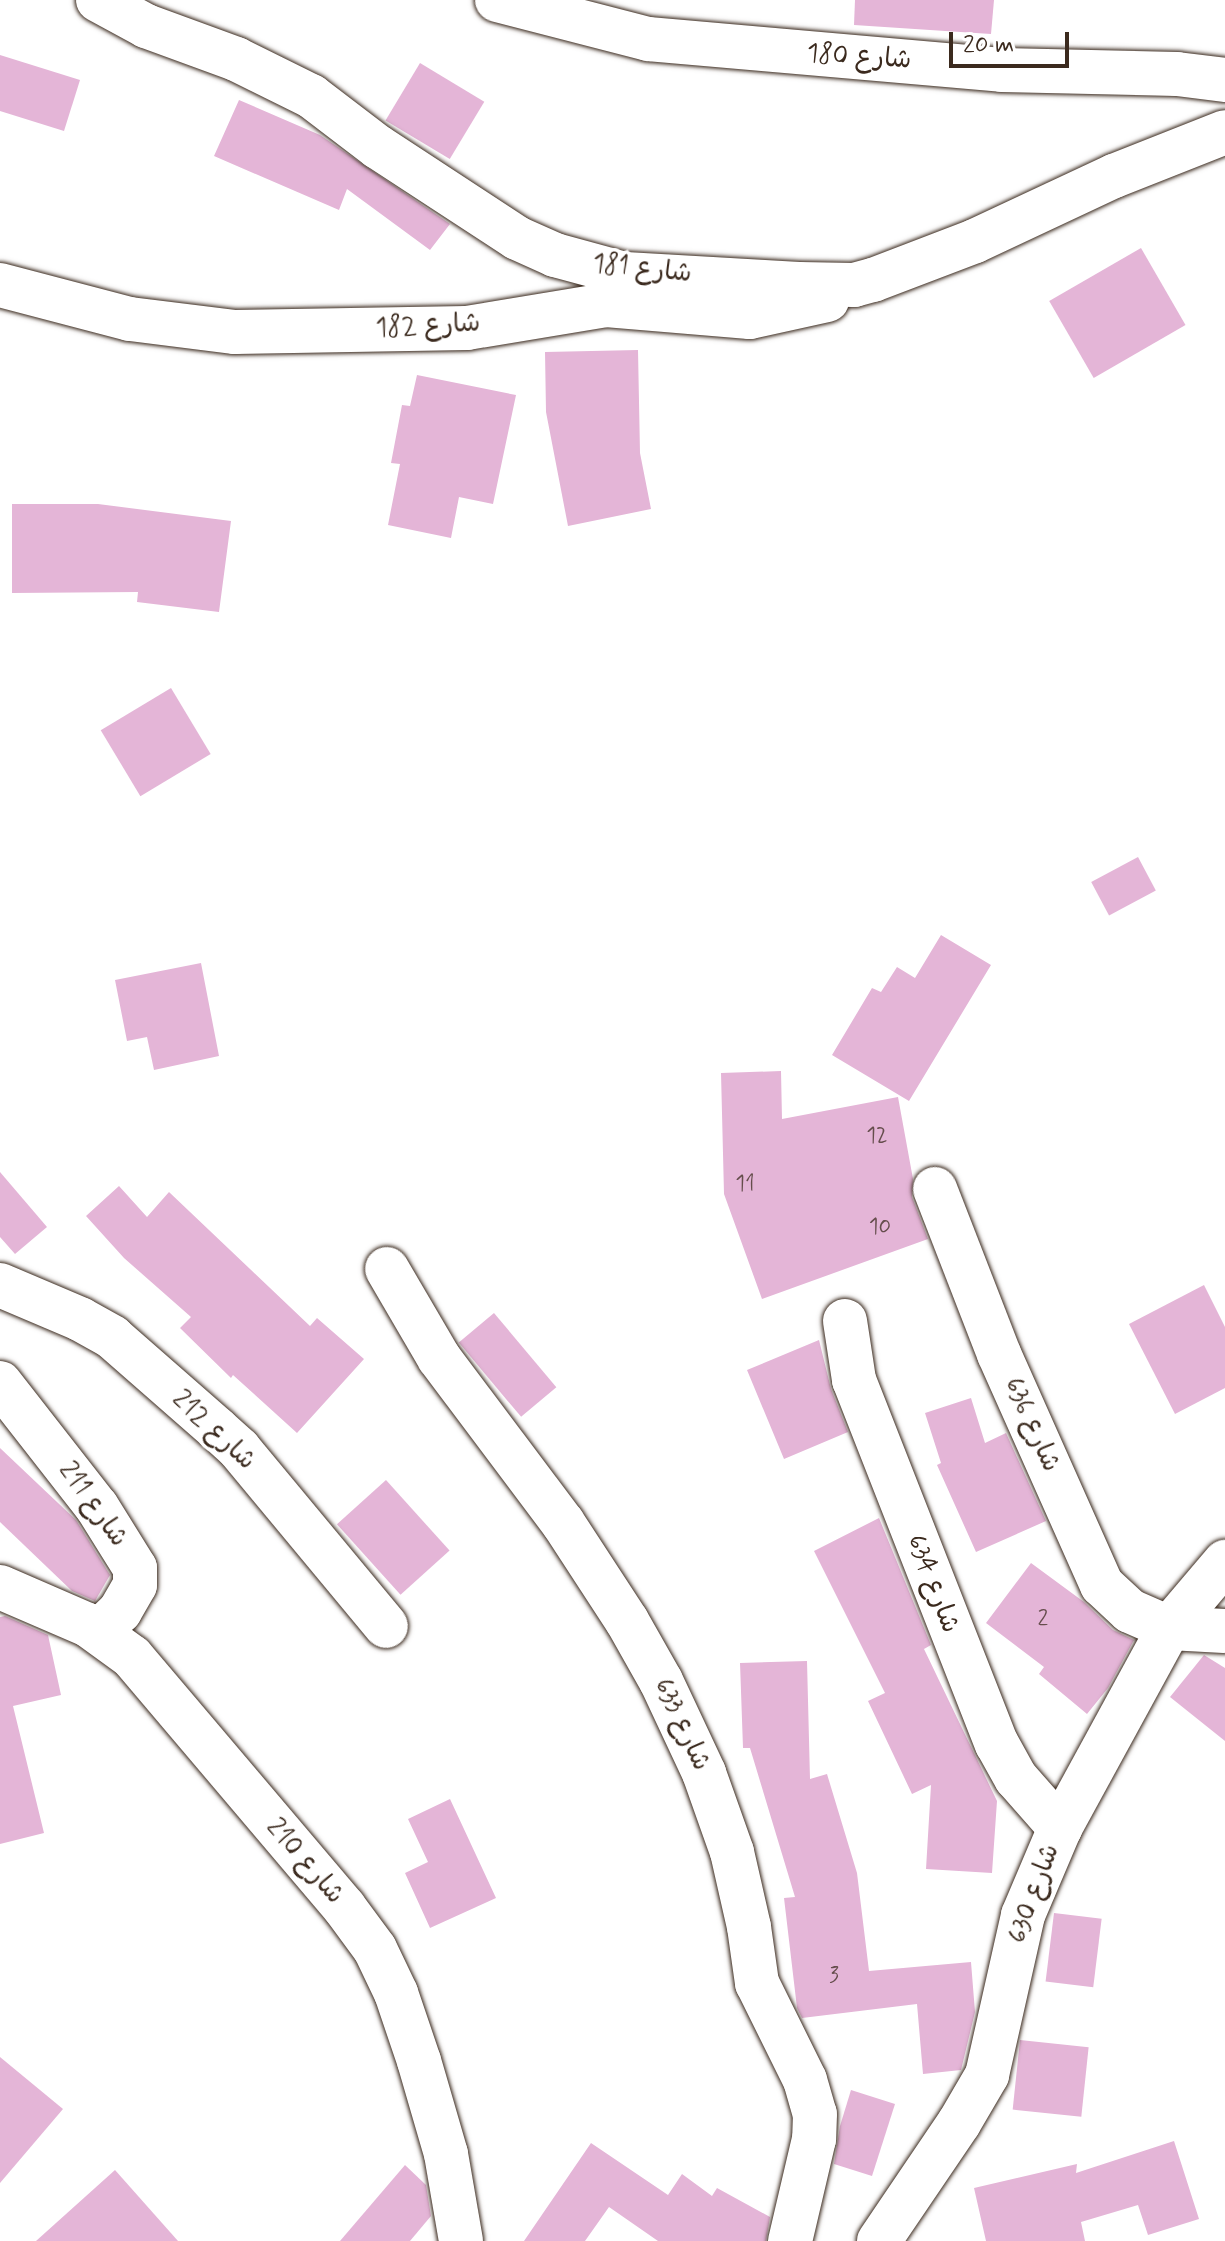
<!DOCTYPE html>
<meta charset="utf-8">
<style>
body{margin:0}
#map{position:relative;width:1225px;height:2241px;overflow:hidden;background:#fff;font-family:Mynerve,"Playpen Sans Arabic",sans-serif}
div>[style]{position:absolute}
.building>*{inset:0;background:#e4b5d7;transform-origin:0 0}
.roads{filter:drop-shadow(0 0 2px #3b2a1e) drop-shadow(0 0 2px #3b2a1e)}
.minor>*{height:44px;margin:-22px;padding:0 22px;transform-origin:22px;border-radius:22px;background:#fff}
span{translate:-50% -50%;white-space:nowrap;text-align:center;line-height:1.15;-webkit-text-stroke:7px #fff;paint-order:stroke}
.number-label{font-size:22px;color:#654d4c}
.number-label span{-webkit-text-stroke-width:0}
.street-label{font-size:26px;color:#3b2a1e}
.scale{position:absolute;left:949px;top:32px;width:120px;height:36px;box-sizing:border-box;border:4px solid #3b2a1e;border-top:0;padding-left:10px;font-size:24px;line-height:28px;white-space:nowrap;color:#3b2a1e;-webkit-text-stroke:6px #fff;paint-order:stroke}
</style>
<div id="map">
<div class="building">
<div style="clip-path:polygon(855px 0,994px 0,991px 34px,854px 25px)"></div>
<div style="clip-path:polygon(0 55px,80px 80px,64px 131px,0 111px)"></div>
<div style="left:420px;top:63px;width:75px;height:67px;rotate:31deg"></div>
<div style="clip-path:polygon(239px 100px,320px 135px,450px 224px,430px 250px,347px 189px,339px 210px,214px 156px)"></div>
<div style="left:1141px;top:248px;width:89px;height:106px;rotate:60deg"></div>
<div style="clip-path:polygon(638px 350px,640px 453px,651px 509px,568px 526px,546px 412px,545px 352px)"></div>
<div style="clip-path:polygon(417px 375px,516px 395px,493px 504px,459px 497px,451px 538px,388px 525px,400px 464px,391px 463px,402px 405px,410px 406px)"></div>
<div style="clip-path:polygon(12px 504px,98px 504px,231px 521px,219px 612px,137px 602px,138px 592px,12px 593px)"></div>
<div style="left:171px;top:688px;width:77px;height:82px;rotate:59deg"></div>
<div style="left:1138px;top:857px;width:38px;height:53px;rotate:62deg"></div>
<div style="clip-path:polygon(941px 935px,991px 965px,909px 1101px,832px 1055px,872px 988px,881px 992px,897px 967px,915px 978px)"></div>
<div style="clip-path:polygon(201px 963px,219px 1056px,154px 1070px,147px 1037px,127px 1041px,115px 980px)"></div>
<div style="clip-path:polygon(781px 1071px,782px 1119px,898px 1097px,913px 1179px,912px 1197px,928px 1239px,762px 1299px,724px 1194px,721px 1073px)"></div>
<div style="clip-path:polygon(0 1172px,47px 1227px,15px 1254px,0 1237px)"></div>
<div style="clip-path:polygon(119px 1186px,147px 1217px,169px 1192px,310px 1326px,317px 1318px,364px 1359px,297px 1433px,233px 1375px,231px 1378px,180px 1328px,191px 1317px,124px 1258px,86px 1216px)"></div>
<div style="clip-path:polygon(1204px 1285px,1225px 1327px,1225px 1388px,1175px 1414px,1129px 1324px)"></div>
<div style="left:494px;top:1313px;width:97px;height:46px;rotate:50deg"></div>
<div style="clip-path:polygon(819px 1340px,831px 1389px,848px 1432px,784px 1459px,747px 1370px)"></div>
<div style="clip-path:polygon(971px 1398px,985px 1443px,1006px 1433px,1046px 1521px,976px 1552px,937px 1465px,941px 1463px,925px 1413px)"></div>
<div style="clip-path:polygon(0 1448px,76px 1520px,110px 1575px,95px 1601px,72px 1591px,0 1522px)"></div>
<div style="left:386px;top:1480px;width:95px;height:66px;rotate:48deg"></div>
<div style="clip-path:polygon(879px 1518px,931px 1645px,924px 1649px,997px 1801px,992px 1873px,926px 1869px,931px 1785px,912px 1794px,868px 1701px,885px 1693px,814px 1551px)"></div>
<div style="clip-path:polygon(1031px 1563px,1084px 1602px,1113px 1630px,1134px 1640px,1108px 1688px,1087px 1714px,1039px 1674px,1044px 1667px,986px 1623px)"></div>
<div style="clip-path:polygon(5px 1616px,48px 1635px,61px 1695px,13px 1706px,44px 1833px,0 1844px,0 1617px)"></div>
<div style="clip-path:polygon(1204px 1655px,1225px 1668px,1225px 1741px,1170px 1697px)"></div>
<div style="clip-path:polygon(807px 1661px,810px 1779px,827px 1774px,857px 1873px,869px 1971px,971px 1962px,975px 2012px,961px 2070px,923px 2074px,917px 2004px,802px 2018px,797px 2008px,784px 1898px,795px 1897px,750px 1748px,743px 1748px,740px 1663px)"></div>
<div style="clip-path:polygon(450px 1799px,496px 1898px,430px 1928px,405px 1873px,428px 1862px,408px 1819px)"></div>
<div style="left:1054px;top:1913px;width:48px;height:69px;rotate:7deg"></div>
<div style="left:1020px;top:2040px;width:69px;height:70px;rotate:6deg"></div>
<div style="clip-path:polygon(0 2057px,63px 2109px,0 2183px)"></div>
<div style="clip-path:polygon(851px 2090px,895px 2104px,872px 2176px,834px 2164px,840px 2126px)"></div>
<div style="clip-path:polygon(1174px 2141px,1199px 2219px,1148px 2235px,1138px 2205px,1081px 2222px,1085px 2241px,986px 2241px,974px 2188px,1077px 2164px,1076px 2173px)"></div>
<div style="clip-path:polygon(591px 2143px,668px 2195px,682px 2174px,712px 2196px,717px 2188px,770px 2217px,766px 2241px,658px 2241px,609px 2207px,585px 2241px,524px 2241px)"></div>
<div style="clip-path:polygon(405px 2165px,426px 2185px,431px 2216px,410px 2241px,340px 2241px)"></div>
<div style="clip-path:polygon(115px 2170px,178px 2241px,36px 2241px)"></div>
</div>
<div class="roads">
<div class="minor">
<div style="left:98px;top:0;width:55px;rotate:28.4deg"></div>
<div style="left:146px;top:26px;width:96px;rotate:20.1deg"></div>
<div style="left:236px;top:59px;width:84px;rotate:26.3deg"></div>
<div style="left:311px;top:96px;width:84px;rotate:37.3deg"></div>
<div style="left:378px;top:147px;width:166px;rotate:33.2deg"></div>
<div style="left:517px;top:238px;width:42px;rotate:24.1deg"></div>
<div style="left:555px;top:255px;width:73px;rotate:15.2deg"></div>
<div style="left:625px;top:274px;width:174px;rotate:3.3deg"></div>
<div style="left:799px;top:284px;width:55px;rotate:1deg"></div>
<div style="left:854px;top:285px;width:20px;rotate:-15deg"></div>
<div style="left:873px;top:280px;width:109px;rotate:-20.9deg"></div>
<div style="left:975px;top:241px;width:153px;rotate:-25.1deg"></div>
<div style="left:1114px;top:176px;width:119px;rotate:-21.6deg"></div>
<div style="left:497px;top:0;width:156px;rotate:14.5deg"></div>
<div style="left:648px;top:39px;width:355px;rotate:5deg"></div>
<div style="left:1002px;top:70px;width:175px;rotate:1.3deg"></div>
<div style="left:1177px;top:74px;width:48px;rotate:7.1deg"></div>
<div style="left:0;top:285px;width:134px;rotate:14.7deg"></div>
<div style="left:130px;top:319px;width:106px;rotate:7.1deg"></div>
<div style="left:235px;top:332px;width:232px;rotate:-1deg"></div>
<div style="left:467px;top:328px;width:141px;rotate:-9.4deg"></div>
<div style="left:606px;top:305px;width:144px;rotate:4.8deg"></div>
<div style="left:750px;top:317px;width:79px;rotate:-12.4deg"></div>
<div style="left:935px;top:1189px;width:177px;rotate:68.8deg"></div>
<div style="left:999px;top:1354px;width:253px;rotate:66deg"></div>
<div style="left:1102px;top:1585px;width:38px;rotate:43deg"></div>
<div style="left:1130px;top:1611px;width:43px;rotate:23.6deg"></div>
<div style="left:1169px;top:1628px;width:56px;rotate:3.1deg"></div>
<div style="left:387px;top:1269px;width:103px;rotate:59.7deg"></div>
<div style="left:439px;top:1358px;width:206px;rotate:53.1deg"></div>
<div style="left:563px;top:1523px;width:117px;rotate:56.9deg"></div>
<div style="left:627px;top:1621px;width:69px;rotate:60.5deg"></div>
<div style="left:661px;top:1681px;width:102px;rotate:64.9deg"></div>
<div style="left:704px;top:1773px;width:84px;rotate:70.5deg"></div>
<div style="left:732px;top:1852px;width:77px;rotate:77.2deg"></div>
<div style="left:749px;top:1927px;width:57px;rotate:81.9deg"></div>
<div style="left:757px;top:1983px;width:108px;rotate:63.7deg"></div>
<div style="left:805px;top:2080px;width:35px;rotate:74deg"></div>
<div style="left:815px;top:2114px;width:25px;rotate:92deg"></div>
<div style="left:814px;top:2139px;width:105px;rotate:103.2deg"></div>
<div style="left:0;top:1285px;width:87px;rotate:23deg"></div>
<div style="left:80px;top:1319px;width:37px;rotate:29deg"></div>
<div style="left:112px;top:1337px;width:140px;rotate:41.2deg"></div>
<div style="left:217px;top:1429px;width:30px;rotate:42deg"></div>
<div style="left:239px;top:1449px;width:230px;rotate:50.3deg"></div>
<div style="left:845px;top:1321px;width:60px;rotate:81.3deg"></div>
<div style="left:854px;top:1380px;width:391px;rotate:68.6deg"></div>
<div style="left:997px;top:1744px;width:39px;rotate:61deg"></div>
<div style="left:1016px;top:1778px;width:67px;rotate:48.7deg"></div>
<div style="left:0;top:1383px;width:157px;rotate:52deg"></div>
<div style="left:97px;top:1507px;width:72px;rotate:58.1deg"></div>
<div style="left:135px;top:1568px;width:17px;rotate:90deg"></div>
<div style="left:135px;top:1585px;width:30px;rotate:120deg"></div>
<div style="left:120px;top:1611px;width:29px;rotate:136deg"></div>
<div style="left:0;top:1587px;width:96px;rotate:23.4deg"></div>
<div style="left:88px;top:1625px;width:54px;rotate:36deg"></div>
<div style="left:132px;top:1657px;width:328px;rotate:49.7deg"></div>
<div style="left:344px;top:1907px;width:52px;rotate:53.6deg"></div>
<div style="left:375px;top:1949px;width:49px;rotate:64.5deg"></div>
<div style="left:396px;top:1993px;width:72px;rotate:71.3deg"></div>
<div style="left:419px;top:2061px;width:97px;rotate:73.8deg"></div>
<div style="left:446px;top:2154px;width:88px;rotate:80.2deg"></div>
<div style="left:879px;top:2241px;width:143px;rotate:-55.9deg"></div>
<div style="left:959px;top:2123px;width:56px;rotate:-59.7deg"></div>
<div style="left:987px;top:2075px;width:164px;rotate:-77.3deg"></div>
<div style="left:1023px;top:1915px;width:95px;rotate:-67deg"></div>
<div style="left:1060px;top:1828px;width:228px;rotate:-61.4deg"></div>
<div style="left:1169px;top:1628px;width:87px;rotate:-49.7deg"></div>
</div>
</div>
<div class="number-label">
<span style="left:877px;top:1137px">12</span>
<span style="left:745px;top:1185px">11</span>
<span style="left:880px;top:1228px">10</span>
<span style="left:1043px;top:1620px">2</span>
<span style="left:834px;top:1977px">3</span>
</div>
<div class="street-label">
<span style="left:859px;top:58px;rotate:4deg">شارع 180</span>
<span style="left:642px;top:270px;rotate:6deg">شارع 181</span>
<span style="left:428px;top:327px;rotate:-3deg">شارع 182</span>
<span style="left:1031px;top:1425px;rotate:66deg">شارع 636</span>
<span style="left:213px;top:1431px;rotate:43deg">شارع 212</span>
<span style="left:92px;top:1505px;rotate:54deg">شارع 211</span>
<span style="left:932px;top:1584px;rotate:69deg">شارع 634</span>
<span style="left:681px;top:1725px;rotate:65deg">شارع 633</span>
<span style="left:304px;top:1862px;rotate:49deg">شارع 210</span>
<span style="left:1035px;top:1894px;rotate:-70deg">شارع 630</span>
</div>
<div class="scale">20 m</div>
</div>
